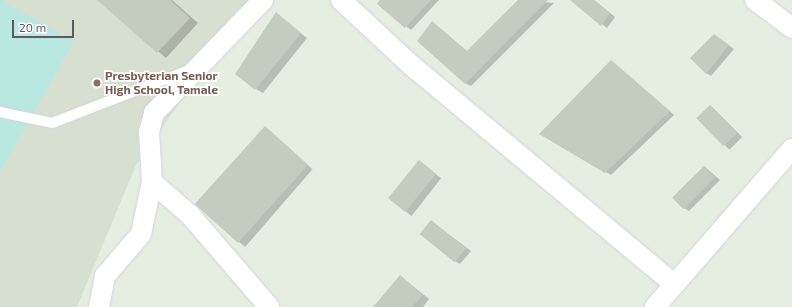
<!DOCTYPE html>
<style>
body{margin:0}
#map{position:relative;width:792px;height:307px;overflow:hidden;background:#e5eee0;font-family:"Exo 2",sans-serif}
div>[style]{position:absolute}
.education>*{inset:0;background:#d7e0d0}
.green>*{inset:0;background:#b9e8e0}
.shadow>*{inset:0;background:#0003;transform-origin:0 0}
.building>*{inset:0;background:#c4cbbf;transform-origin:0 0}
.roads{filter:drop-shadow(0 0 1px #d7d3db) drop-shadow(0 0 1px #d7d3db)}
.service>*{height:10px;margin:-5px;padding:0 5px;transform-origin:5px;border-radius:5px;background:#fff}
.minor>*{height:20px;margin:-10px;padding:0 10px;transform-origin:10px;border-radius:10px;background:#fff}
.dots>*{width:11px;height:11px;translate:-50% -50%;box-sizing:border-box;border:2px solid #fff;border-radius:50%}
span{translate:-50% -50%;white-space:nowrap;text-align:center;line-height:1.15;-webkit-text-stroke:3.5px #fff;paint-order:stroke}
.education-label{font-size:12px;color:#785e54;font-weight:700}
.left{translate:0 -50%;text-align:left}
.scale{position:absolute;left:12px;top:20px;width:62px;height:18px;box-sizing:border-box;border:2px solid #5c5963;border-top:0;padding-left:5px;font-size:12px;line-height:14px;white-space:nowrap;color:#5c5963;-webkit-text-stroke:3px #fff;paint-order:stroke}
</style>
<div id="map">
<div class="education">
<div style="clip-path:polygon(0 0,251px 0,136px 165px,77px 307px,0 307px)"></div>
</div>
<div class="green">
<div style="clip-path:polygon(0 0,74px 41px,0 172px)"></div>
</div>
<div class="shadow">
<div style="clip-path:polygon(99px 0,172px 0,198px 23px,166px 58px)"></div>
<div style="clip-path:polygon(381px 0,439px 0,411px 30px,378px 3px)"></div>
<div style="clip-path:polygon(519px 0,554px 3px,471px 86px,465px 83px,433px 23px,468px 52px)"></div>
<div style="clip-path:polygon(571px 0,594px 0,615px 17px,607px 28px)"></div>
<div style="clip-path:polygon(276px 14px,307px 38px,263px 93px,256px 89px)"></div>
<div style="clip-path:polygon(720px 39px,734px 49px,711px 76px,706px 73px)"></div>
<div style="clip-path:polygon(611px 61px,674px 115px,611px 175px,541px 134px)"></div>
<div style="left:711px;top:106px;width:44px;height:18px;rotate:45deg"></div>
<div style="left:265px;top:128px;width:63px;height:103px;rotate:41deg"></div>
<div style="left:419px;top:161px;width:28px;height:48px;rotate:38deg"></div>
<div style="clip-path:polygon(705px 167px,720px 180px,689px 211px,684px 208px)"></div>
<div style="clip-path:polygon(431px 221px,471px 251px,460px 264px,455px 261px)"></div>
<div style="clip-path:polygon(400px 276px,429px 299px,423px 307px,374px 307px)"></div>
</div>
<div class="building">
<div style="clip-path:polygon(97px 0,170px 0,190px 18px,157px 53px)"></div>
<div style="clip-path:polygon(380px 0,431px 0,405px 28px,377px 4px)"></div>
<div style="clip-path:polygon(518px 0,548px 0,465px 84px,417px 41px,432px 21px,467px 51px)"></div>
<div style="clip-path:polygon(570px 0,594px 0,610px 13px,601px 26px)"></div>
<div style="clip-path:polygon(276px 12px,301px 33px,255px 90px,235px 74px)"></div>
<div style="clip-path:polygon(714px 34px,729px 45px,706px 74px,690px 58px)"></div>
<div style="clip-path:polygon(611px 60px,670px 111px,605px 173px,539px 134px)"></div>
<div style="left:710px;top:105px;width:39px;height:19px;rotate:46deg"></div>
<div style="left:265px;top:126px;width:58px;height:105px;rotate:42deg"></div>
<div style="left:419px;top:160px;width:22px;height:49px;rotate:39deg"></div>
<div style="left:704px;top:166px;width:16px;height:45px;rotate:45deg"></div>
<div style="left:431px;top:220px;width:45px;height:18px;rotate:39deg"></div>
<div style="clip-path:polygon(400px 275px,423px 295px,412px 307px,373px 307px)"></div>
</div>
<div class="roads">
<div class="service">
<div style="left:0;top:112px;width:53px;rotate:11.9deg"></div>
<div style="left:52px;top:123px;width:147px;rotate:-21.1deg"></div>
</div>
<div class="minor">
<div style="left:341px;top:0;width:96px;rotate:42.9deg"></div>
<div style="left:411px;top:65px;width:342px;rotate:39.8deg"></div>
<div style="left:755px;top:0;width:46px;rotate:37.1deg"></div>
<div style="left:152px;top:182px;width:50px;rotate:41deg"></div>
<div style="left:190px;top:215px;width:121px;rotate:49.3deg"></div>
<div style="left:99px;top:307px;width:32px;rotate:-79deg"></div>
<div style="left:105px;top:276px;width:55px;rotate:-49.4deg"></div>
<div style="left:141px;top:234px;width:53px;rotate:-78.1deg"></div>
<div style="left:152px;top:182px;width:50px;rotate:-93.4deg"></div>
<div style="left:149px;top:132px;width:20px;rotate:-75deg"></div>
<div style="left:154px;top:113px;width:157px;rotate:-46deg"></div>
<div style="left:655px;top:307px;width:209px;rotate:-49.1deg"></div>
</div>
</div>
<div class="dots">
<div style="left:97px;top:83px;background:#8d6e63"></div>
</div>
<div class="education-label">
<span class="left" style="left:105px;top:83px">Presbyterian Senior<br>High School, Tamale</span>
</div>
<div class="scale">20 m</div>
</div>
